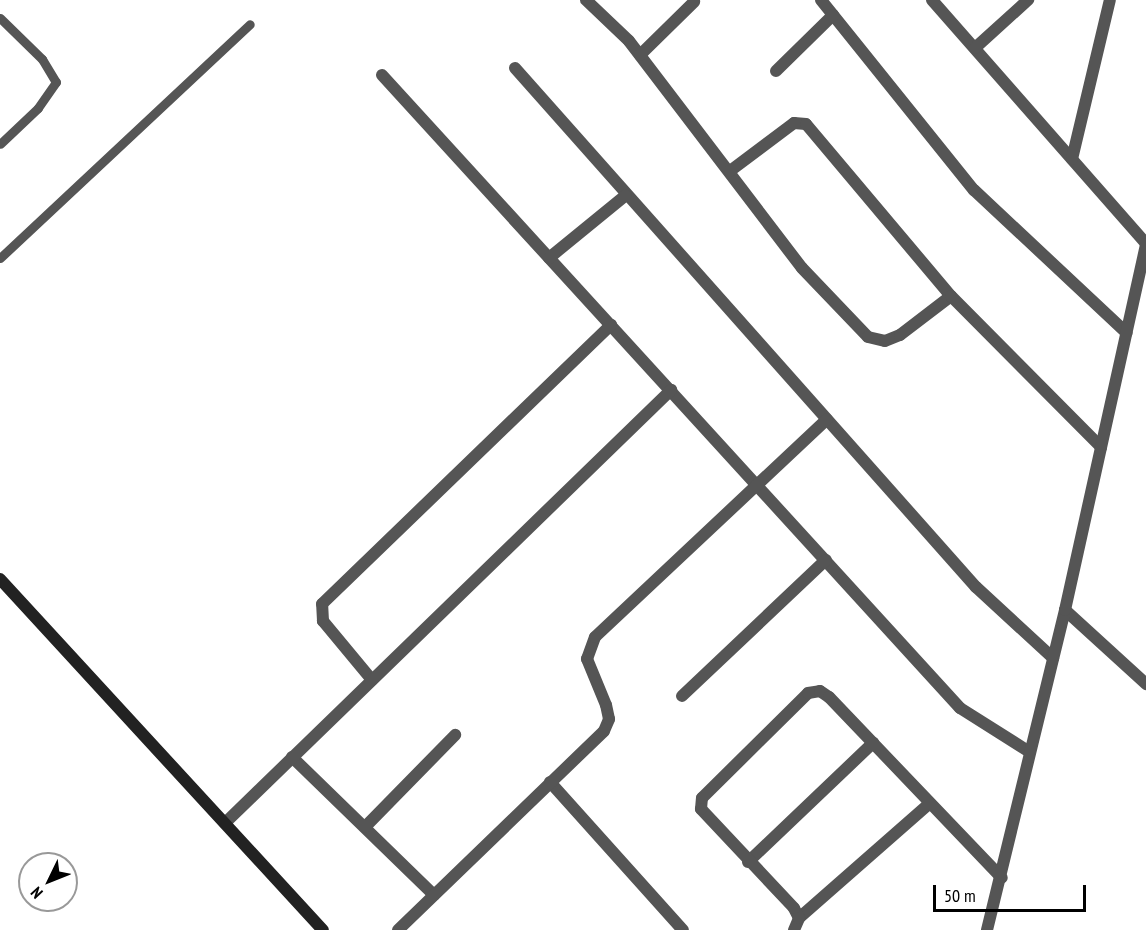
<!DOCTYPE html>
<style>
body{margin:0}
#map{position:relative;width:1146px;height:930px;overflow:hidden;background:#fff;font-family:"PT Sans Narrow",sans-serif}
div>[style]{position:absolute}
.service>*{height:9px;margin:-4.5px;padding:0 4.5px;transform-origin:4.5px;border-radius:4.5px;background:#555}
.minor>*{height:12px;margin:-6px;padding:0 6px;transform-origin:6px;border-radius:6px;background:#555}
.secondary>*{height:12px;margin:-6px;padding:0 6px;transform-origin:6px;border-radius:6px;background:#222}
span{translate:-50% -50%;white-space:nowrap;text-align:center;line-height:1.15;-webkit-text-stroke:4.5px #fff;paint-order:stroke}
.north{position:absolute;left:18px;top:852px;width:60px;height:60px;box-sizing:border-box;background:#fff;border:2px solid #999;border-radius:50%;rotate:227deg;font-size:16px;font-weight:700;line-height:24px;text-align:center;color:#000}
.north::after{content:'';display:block;margin:auto;width:21px;height:27px;background:#000;clip-path:polygon(50% 0,100% 100%,50% 72%,0 100%)}
.scale{position:absolute;left:933px;top:885px;width:153px;height:27px;box-sizing:border-box;border:3px solid #000;border-top:0;padding-left:8px;font-size:18px;line-height:21px;white-space:nowrap;color:#000;-webkit-text-stroke:4px #fff;paint-order:stroke}
</style>
<div id="map">
<div class="service">
<div style="left:0;top:18px;width:59px;rotate:44.3deg"></div>
<div style="left:42px;top:59px;width:27px;rotate:59deg"></div>
<div style="left:56px;top:82px;width:32px;rotate:125deg"></div>
<div style="left:38px;top:108px;width:52px;rotate:136.5deg"></div>
<div style="left:0;top:258px;width:342px;rotate:-43.1deg"></div>
</div>
<div class="minor">
<div style="left:586px;top:0;width:59px;rotate:43.6deg"></div>
<div style="left:629px;top:41px;width:285px;rotate:52.7deg"></div>
<div style="left:802px;top:268px;width:95px;rotate:46.3deg"></div>
<div style="left:868px;top:337px;width:17px;rotate:13deg"></div>
<div style="left:885px;top:341px;width:16px;rotate:-22deg"></div>
<div style="left:900px;top:335px;width:64px;rotate:-37.4deg"></div>
<div style="left:821px;top:0;width:244px;rotate:51.2deg"></div>
<div style="left:974px;top:190px;width:209px;rotate:43.1deg"></div>
<div style="left:932px;top:0;width:325px;rotate:48.7deg"></div>
<div style="left:975px;top:48px;width:72px;rotate:-42.2deg"></div>
<div style="left:640px;top:55px;width:76px;rotate:-44.5deg"></div>
<div style="left:515px;top:68px;width:694px;rotate:48.39deg"></div>
<div style="left:976px;top:587px;width:105px;rotate:42.7deg"></div>
<div style="left:776px;top:71px;width:80px;rotate:-44.5deg"></div>
<div style="left:382px;top:75px;width:857px;rotate:47.6deg"></div>
<div style="left:960px;top:708px;width:80px;rotate:32.3deg"></div>
<div style="left:1072px;top:159px;width:163px;rotate:-76.6deg"></div>
<div style="left:730px;top:171px;width:80px;rotate:-36.9deg"></div>
<div style="left:794px;top:123px;width:12px;rotate:5deg"></div>
<div style="left:806px;top:124px;width:225px;rotate:49.9deg"></div>
<div style="left:951px;top:296px;width:213px;rotate:45.2deg"></div>
<div style="left:549px;top:258px;width:99px;rotate:-39.3deg"></div>
<div style="left:1065px;top:610px;width:110px;rotate:42.4deg"></div>
<div style="left:372px;top:680px;width:77px;rotate:-129.7deg"></div>
<div style="left:323px;top:621px;width:17px;rotate:-93deg"></div>
<div style="left:322px;top:604px;width:402px;rotate:-44deg"></div>
<div style="left:682px;top:696px;width:198px;rotate:-43.4deg"></div>
<div style="left:292px;top:757px;width:198px;rotate:44.2deg"></div>
<div style="left:550px;top:782px;width:199px;rotate:48.1deg"></div>
<div style="left:225px;top:823px;width:622px;rotate:-44.15deg"></div>
<div style="left:365px;top:827px;width:129px;rotate:-45.6deg"></div>
<div style="left:748px;top:862px;width:173px;rotate:-43.6deg"></div>
<div style="left:799px;top:918px;width:174px;rotate:-41.3deg"></div>
<div style="left:398px;top:930px;width:286px;rotate:-44deg"></div>
<div style="left:604px;top:731px;width:13px;rotate:-67deg"></div>
<div style="left:609px;top:719px;width:14px;rotate:-102deg"></div>
<div style="left:606px;top:705px;width:50px;rotate:-112.4deg"></div>
<div style="left:587px;top:659px;width:23px;rotate:-70deg"></div>
<div style="left:595px;top:637px;width:318px;rotate:-43.2deg"></div>
<div style="left:794px;top:930px;width:13px;rotate:-67deg"></div>
<div style="left:799px;top:918px;width:11px;rotate:-117deg"></div>
<div style="left:794px;top:908px;width:136px;rotate:-133.2deg"></div>
<div style="left:701px;top:809px;width:11px;rotate:-85deg"></div>
<div style="left:702px;top:798px;width:149px;rotate:-44.7deg"></div>
<div style="left:808px;top:693px;width:12px;rotate:-9deg"></div>
<div style="left:820px;top:691px;width:11px;rotate:34deg"></div>
<div style="left:829px;top:697px;width:250px;rotate:46.3deg"></div>
<div style="left:987px;top:930px;width:329px;rotate:-76.3deg"></div>
<div style="left:1065px;top:610px;width:375px;rotate:-77.5deg"></div>
</div>
<div class="secondary">
<div style="left:0;top:579px;width:477px;rotate:47.4deg"></div>
</div>
<div class="north">N</div>
<div class="scale">50 m</div>
</div>
